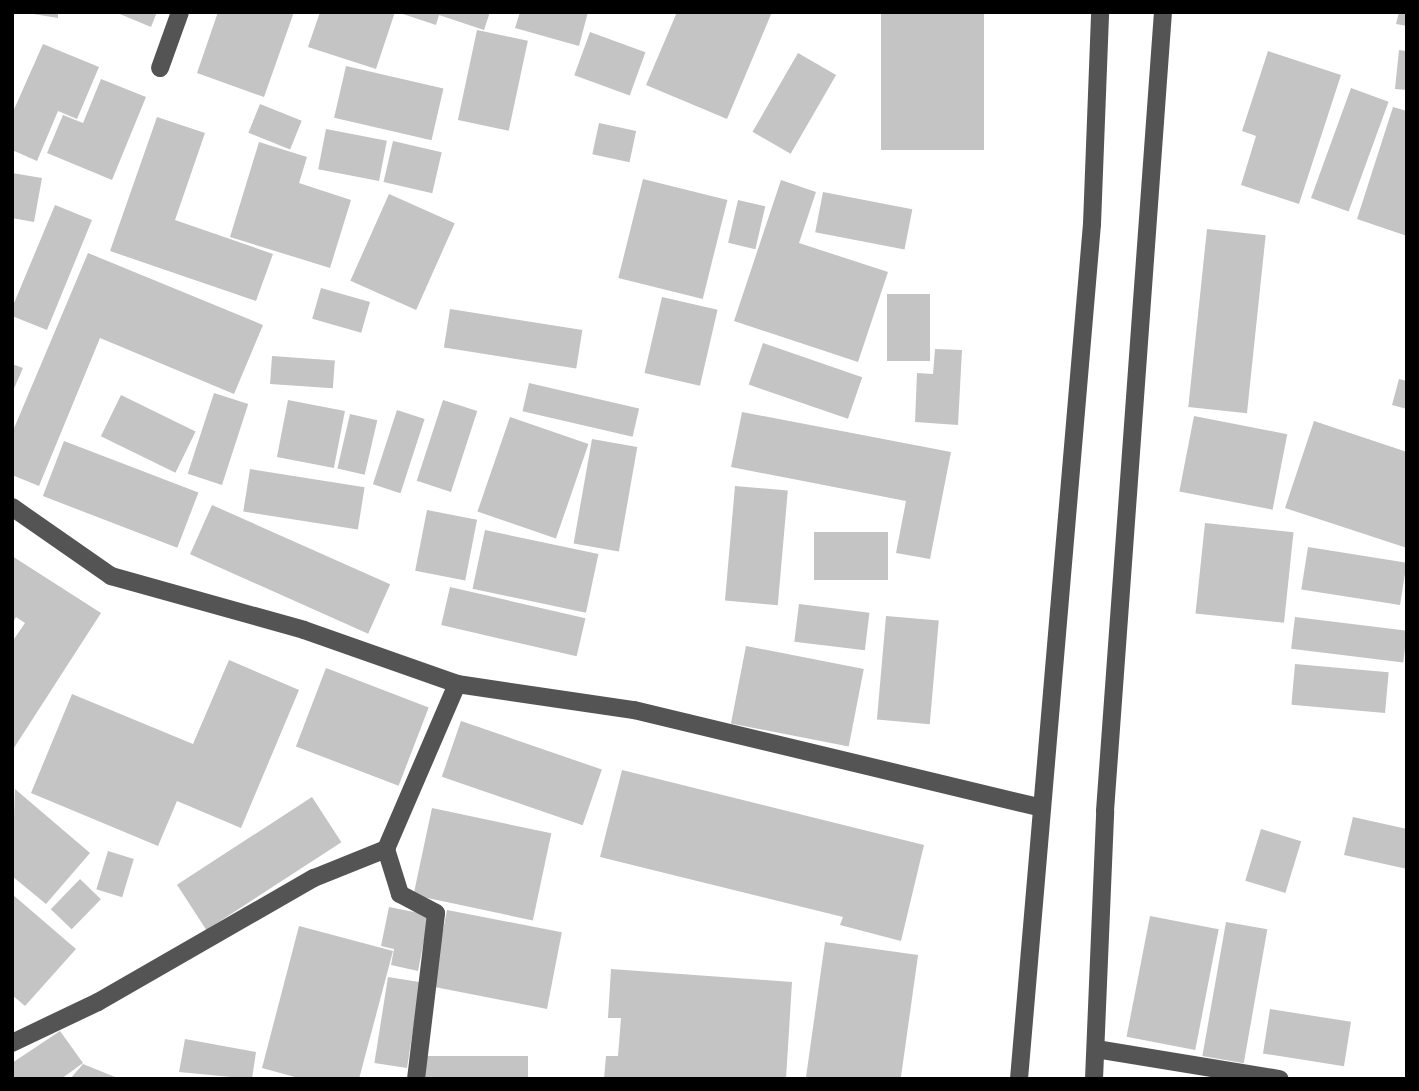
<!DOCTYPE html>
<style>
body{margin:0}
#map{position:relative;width:1419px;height:1091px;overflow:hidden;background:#fff;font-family:"Golos Text",sans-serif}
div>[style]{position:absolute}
.building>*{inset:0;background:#c4c4c4;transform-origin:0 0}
.minor>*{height:18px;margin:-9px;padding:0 9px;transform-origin:9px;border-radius:9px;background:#545454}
span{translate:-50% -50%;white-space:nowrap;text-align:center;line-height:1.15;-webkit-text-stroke:5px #fff;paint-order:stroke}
.frame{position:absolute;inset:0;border:14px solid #000;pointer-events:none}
</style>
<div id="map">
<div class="building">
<div style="clip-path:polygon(21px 12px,58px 12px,58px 18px)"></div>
<div style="clip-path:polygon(115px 12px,157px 12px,151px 27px)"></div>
<div style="clip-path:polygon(218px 12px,294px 12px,264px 97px,197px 73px)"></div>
<div style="clip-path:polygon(320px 12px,395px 12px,376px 69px,308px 47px)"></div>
<div style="clip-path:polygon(433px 12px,490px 12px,484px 30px,439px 15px,436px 25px,400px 13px)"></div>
<div style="clip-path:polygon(520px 12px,588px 12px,579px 46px,515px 28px)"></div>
<div style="clip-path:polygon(677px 12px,772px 12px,727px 119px,646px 85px)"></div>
<div style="left:881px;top:12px;width:103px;height:138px"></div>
<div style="clip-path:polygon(1399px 12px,1407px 12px,1407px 26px,1396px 24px)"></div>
<div style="left:477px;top:30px;width:52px;height:92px;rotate:12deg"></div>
<div style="left:590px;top:32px;width:59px;height:46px;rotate:20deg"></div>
<div style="clip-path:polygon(43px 44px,99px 67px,77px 119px,58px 111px,37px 161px,12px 150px,12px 114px)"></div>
<div style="clip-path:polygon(1399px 50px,1407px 51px,1407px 90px,1395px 89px)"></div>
<div style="clip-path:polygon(1268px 51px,1341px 75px,1299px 204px,1241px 185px,1256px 136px,1242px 131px)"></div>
<div style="left:798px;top:53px;width:44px;height:91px;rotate:30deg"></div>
<div style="left:346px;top:66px;width:100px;height:53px;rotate:13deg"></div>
<div style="clip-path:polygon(101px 79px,146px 97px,112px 180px,47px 153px,63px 115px,83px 123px)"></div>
<div style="left:1351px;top:88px;width:40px;height:117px;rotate:20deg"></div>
<div style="left:260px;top:104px;width:45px;height:31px;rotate:22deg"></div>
<div style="clip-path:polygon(1393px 107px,1407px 111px,1407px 236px,1357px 219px)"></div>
<div style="clip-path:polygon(157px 117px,205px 133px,175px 220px,273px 254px,256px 301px,110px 251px)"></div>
<div style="left:599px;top:123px;width:38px;height:32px;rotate:12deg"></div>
<div style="left:326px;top:129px;width:62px;height:41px;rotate:11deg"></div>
<div style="left:393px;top:141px;width:50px;height:42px;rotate:13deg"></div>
<div style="clip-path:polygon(259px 142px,307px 157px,299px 183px,351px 200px,330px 268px,230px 237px)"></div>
<div style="clip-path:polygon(12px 173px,42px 178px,34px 222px,12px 218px)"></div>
<div style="left:643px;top:179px;width:87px;height:102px;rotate:14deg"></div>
<div style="clip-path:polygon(781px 180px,816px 192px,799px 243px,888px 272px,858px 362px,734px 321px)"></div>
<div style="left:823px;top:192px;width:91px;height:41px;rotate:11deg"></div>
<div style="left:389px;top:194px;width:72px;height:95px;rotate:24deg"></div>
<div style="left:738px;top:200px;width:28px;height:44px;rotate:13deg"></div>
<div style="clip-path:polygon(55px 205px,92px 220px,47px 330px,12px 316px,12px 308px)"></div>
<div style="left:1207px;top:229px;width:59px;height:179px;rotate:6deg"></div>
<div style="clip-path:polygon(88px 253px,263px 325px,234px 394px,100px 338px,39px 486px,12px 475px,12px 433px)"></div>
<div style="left:321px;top:288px;width:51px;height:32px;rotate:16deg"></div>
<div style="left:887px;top:294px;width:43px;height:67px"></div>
<div style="left:662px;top:297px;width:57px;height:78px;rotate:13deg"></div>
<div style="left:450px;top:309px;width:134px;height:39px;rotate:9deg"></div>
<div style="left:763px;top:343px;width:105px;height:44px;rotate:19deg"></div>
<div style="clip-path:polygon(935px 349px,962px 350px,958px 425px,915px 422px,917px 373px,933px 374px)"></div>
<div style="left:272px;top:356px;width:63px;height:28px;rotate:4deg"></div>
<div style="clip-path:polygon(12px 364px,23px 368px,12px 393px)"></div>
<div style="clip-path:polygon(1399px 379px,1407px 381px,1407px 409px,1392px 405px)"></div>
<div style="left:529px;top:383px;width:113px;height:29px;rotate:13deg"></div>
<div style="left:214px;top:393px;width:36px;height:85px;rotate:18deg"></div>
<div style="left:121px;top:395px;width:83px;height:46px;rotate:26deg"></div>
<div style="left:288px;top:400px;width:58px;height:58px;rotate:11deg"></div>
<div style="left:443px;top:400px;width:36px;height:85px;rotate:18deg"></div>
<div style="left:397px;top:410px;width:29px;height:78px;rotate:18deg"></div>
<div style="clip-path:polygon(742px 412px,951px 452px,930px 559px,896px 553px,906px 501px,731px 467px)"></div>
<div style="left:350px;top:414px;width:28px;height:56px;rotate:13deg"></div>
<div style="left:1194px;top:416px;width:95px;height:77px;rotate:11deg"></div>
<div style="left:510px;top:417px;width:83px;height:100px;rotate:19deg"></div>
<div style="clip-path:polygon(1314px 421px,1407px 452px,1407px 548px,1285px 508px)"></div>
<div style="left:592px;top:439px;width:46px;height:106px;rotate:10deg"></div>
<div style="left:64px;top:441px;width:144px;height:59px;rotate:21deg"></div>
<div style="left:250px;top:469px;width:116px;height:43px;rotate:9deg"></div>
<div style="left:735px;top:486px;width:53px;height:115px;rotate:5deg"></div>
<div style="left:212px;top:505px;width:195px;height:54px;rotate:24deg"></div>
<div style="left:427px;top:510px;width:51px;height:62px;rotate:11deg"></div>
<div style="left:1205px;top:523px;width:89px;height:91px;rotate:6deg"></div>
<div style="left:485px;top:530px;width:116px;height:60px;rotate:12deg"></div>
<div style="left:814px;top:532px;width:74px;height:48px"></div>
<div style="left:1308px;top:547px;width:100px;height:43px;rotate:9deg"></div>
<div style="clip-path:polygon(12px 556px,101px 613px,12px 751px,12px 642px,25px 623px,16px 617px,12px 624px)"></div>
<div style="left:450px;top:587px;width:139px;height:39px;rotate:13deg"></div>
<div style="left:799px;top:604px;width:71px;height:38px;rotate:7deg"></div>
<div style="left:886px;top:616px;width:53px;height:104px;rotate:5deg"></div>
<div style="left:1295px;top:617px;width:113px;height:32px;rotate:7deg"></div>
<div style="left:746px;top:646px;width:120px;height:79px;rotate:11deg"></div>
<div style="clip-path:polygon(229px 660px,299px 690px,241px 828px,177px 801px,158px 846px,31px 793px,72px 694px,193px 744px)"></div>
<div style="left:1295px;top:664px;width:94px;height:41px;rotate:5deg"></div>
<div style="left:326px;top:668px;width:110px;height:84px;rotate:21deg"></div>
<div style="left:461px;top:721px;width:149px;height:59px;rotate:19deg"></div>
<div style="clip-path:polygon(622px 770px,924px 845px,901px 941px,840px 925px,843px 917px,600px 857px)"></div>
<div style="clip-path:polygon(15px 789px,90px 853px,46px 904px,12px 876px)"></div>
<div style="left:312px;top:797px;width:54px;height:161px;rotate:57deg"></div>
<div style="left:432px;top:808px;width:122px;height:89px;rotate:12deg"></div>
<div style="clip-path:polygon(1353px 817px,1407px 829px,1407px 869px,1344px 855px)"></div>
<div style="left:1261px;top:829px;width:42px;height:54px;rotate:17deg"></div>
<div style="left:108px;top:851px;width:27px;height:40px;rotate:17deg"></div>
<div style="left:80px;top:879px;width:29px;height:42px;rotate:44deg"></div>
<div style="clip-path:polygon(12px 894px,76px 949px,25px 1006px,12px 995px)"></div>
<div style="clip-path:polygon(389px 907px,429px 915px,418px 971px,391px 965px,394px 949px,381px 946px)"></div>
<div style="left:447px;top:910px;width:117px;height:78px;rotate:11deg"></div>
<div style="left:1150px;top:916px;width:70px;height:123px;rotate:11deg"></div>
<div style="left:1226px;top:922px;width:42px;height:136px;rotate:10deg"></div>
<div style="clip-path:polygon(299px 926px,393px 951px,359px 1079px,302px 1079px,262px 1068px)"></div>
<div style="left:825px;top:942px;width:94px;height:138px;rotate:8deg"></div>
<div style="clip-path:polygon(611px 969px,792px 982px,786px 1079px,604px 1079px,606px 1056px,618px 1056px,621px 1018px,608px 1018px)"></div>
<div style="left:388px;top:977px;width:33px;height:87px;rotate:9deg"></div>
<div style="left:1270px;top:1009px;width:82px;height:45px;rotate:9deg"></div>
<div style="clip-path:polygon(60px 1031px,83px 1063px,61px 1079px,12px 1079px,12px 1063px)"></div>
<div style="clip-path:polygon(185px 1039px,256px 1052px,252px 1079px,179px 1072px)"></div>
<div style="left:528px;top:1056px;width:23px;height:105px;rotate:90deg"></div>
<div style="clip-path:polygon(83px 1064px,120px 1079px,70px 1079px)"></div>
</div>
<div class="minor">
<div style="left:160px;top:68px;width:59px;rotate:-70.3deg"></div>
<div style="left:12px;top:507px;width:121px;rotate:34.9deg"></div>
<div style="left:111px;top:576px;width:200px;rotate:15.6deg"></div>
<div style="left:304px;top:630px;width:162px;rotate:19.4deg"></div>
<div style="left:457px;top:684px;width:179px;rotate:8.4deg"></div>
<div style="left:634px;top:710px;width:416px;rotate:13.5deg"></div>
<div style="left:12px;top:1043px;width:95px;rotate:-25.5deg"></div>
<div style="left:98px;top:1002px;width:249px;rotate:-29.9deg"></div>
<div style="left:314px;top:878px;width:78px;rotate:-21.9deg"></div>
<div style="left:1096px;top:1049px;width:186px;rotate:9.3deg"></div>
<div style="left:416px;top:1079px;width:167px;rotate:-83.1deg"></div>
<div style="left:436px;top:913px;width:41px;rotate:-152.2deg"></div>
<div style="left:400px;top:894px;width:47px;rotate:-107.3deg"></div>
<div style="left:386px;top:849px;width:180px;rotate:-66.7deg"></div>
<div style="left:1019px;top:1079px;width:858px;rotate:-85.12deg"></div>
<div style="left:1092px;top:224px;width:212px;rotate:-87.8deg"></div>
<div style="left:1094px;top:1079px;width:268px;rotate:-87.6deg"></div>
<div style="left:1105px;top:811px;width:801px;rotate:-85.85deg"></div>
</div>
<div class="frame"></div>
</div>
